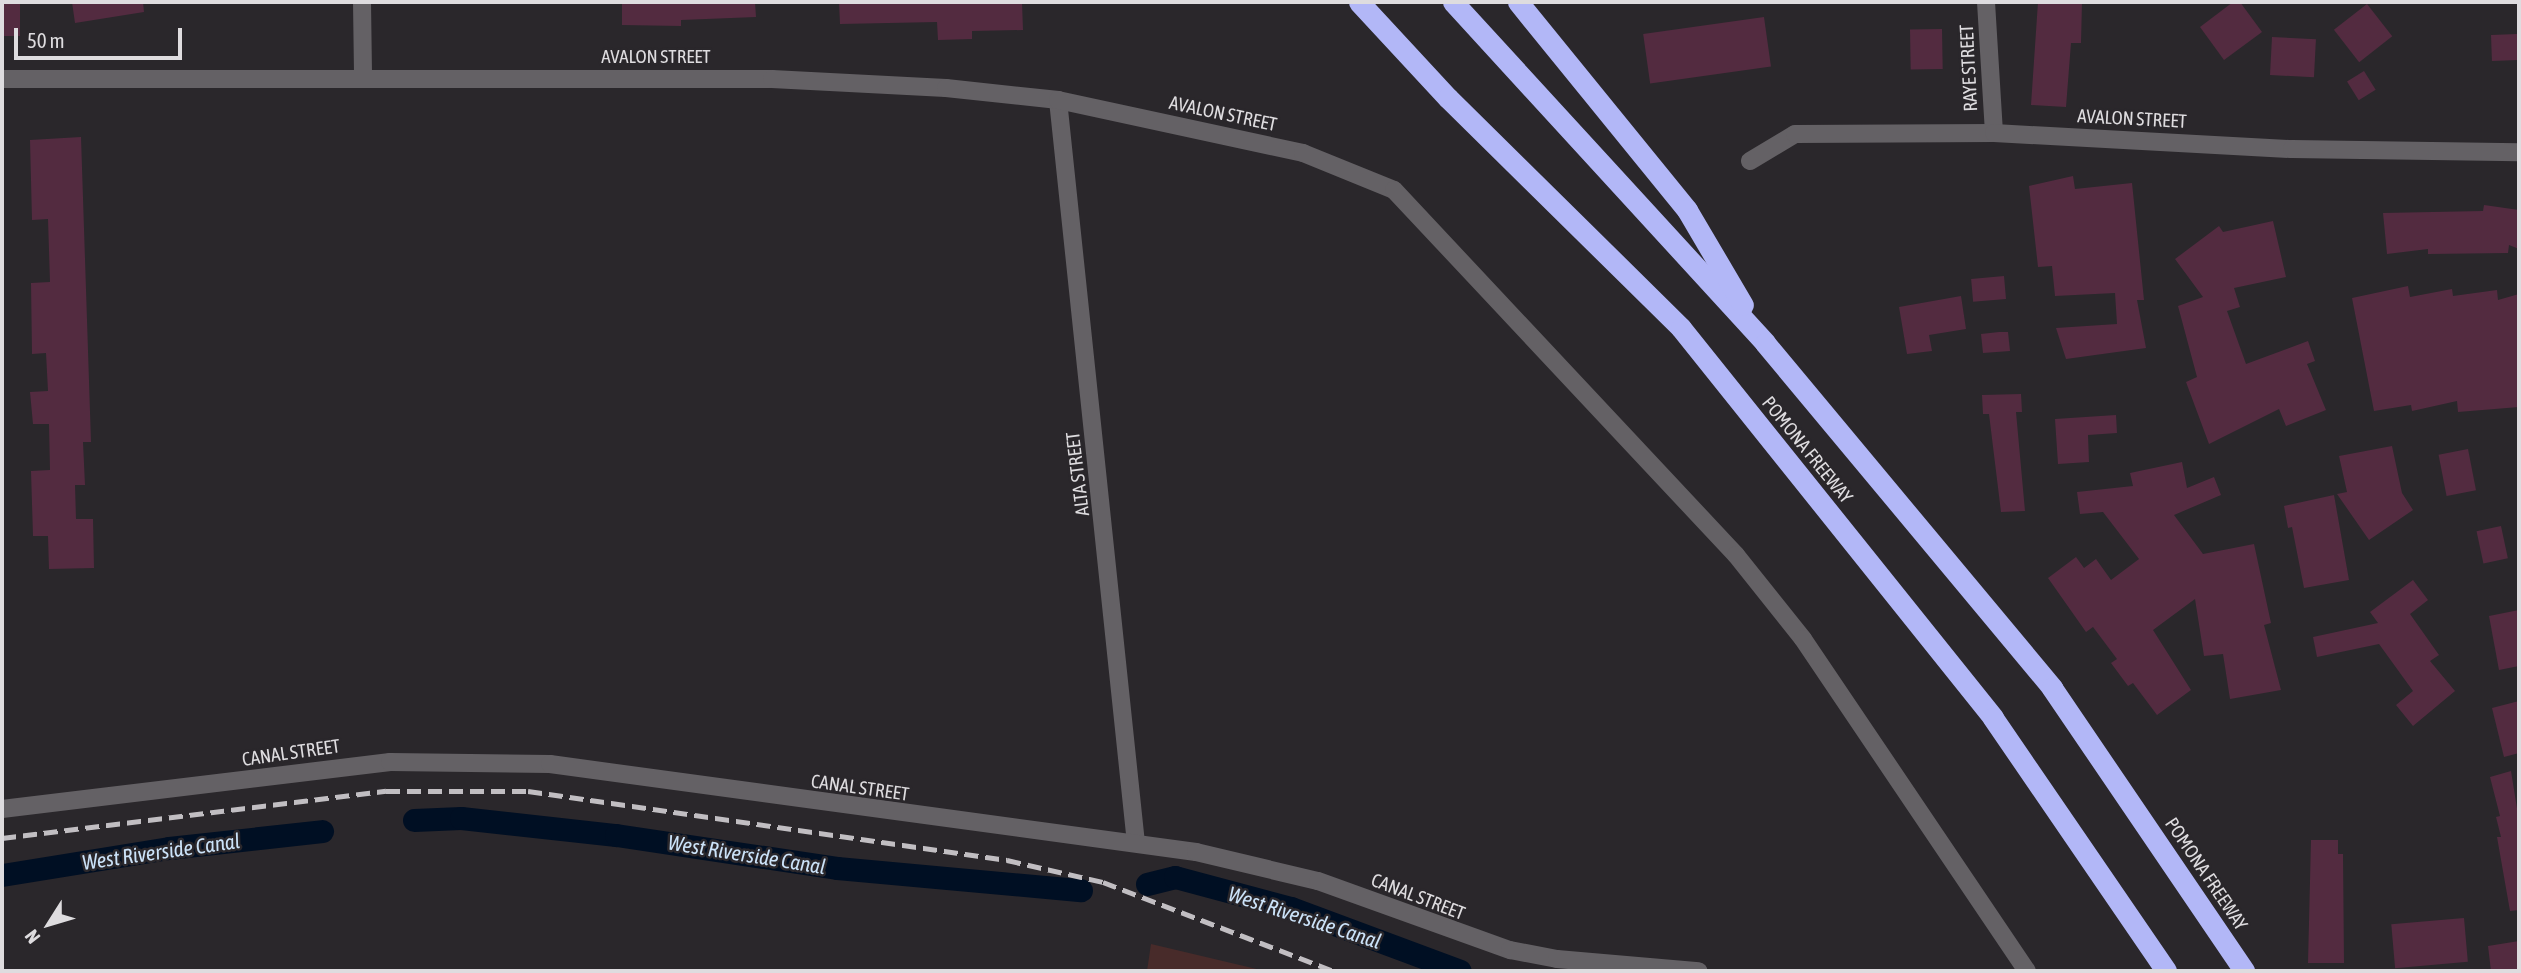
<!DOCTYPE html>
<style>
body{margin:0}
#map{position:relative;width:2521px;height:973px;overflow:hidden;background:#2a272b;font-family:"Asap Condensed",sans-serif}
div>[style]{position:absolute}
.green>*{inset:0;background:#482b2a}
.canal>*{height:23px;margin:-11.5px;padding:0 11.5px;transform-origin:11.5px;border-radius:11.5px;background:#000f23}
.building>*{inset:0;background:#532b40;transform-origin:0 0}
.minor>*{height:18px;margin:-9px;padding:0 9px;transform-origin:9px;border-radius:9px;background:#646165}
.tertiary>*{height:18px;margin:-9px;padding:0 9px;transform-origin:9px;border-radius:9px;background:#646165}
.motorway>*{height:21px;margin:-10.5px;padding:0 10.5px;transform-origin:10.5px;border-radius:10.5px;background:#b2b7f7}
.rail>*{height:5px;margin-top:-2.5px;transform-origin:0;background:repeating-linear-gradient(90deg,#c1bec2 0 14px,transparent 0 21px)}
span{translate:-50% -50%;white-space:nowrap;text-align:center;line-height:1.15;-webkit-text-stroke:5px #2a272b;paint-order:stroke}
.street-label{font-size:19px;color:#dedcdf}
.water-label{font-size:21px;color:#cce3f9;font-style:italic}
.frame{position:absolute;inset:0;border:4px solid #dedcdf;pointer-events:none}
.north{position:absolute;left:14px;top:889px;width:70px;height:70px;-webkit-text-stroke:5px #2a272b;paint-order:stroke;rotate:233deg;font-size:19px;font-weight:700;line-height:28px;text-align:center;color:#dedcdf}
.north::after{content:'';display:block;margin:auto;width:24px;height:32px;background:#dedcdf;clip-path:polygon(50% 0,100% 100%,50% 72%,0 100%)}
.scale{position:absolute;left:14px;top:28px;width:168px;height:32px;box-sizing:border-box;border:4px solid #dedcdf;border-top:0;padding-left:9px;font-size:21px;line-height:24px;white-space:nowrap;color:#dedcdf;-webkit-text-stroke:5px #2a272b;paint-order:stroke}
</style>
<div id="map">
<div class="green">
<div style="clip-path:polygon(1151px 944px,1265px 971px,1147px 971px)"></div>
</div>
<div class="canal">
<div style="left:414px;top:820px;width:47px;rotate:-2.4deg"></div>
<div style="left:461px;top:818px;width:156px;rotate:6.3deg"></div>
<div style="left:616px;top:835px;width:223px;rotate:8.5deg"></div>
<div style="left:837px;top:868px;width:245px;rotate:5.2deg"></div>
<div style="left:2px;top:875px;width:169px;rotate:-9.2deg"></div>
<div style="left:169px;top:848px;width:154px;rotate:-6.3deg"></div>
<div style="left:1147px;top:884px;width:29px;rotate:-14deg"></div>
<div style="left:1175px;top:877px;width:120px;rotate:15deg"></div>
<div style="left:1291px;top:908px;width:180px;rotate:20.4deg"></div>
</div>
<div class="building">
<div style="left:2px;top:2px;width:18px;height:34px"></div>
<div style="clip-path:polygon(72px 2px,143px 2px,144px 12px,75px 23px)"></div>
<div style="clip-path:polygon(622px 2px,755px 2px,756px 17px,681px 20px,681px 26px,622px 25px)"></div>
<div style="clip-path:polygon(839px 2px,1022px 2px,1023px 30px,972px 31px,972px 39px,938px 40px,937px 22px,840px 24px)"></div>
<div style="clip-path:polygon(2038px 2px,2082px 2px,2081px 43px,2071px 43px,2066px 107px,2031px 105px)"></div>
<div style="clip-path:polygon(2233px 2px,2240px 2px,2262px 32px,2224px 60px,2200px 27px)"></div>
<div style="left:2367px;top:4px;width:41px;height:42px;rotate:52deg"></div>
<div style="left:1764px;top:17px;width:50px;height:122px;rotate:82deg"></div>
<div style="left:1942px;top:29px;width:40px;height:32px;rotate:89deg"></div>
<div style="left:2517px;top:34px;width:26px;height:26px;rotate:88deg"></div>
<div style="left:2272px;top:37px;width:44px;height:38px;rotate:3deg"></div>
<div style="left:2364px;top:71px;width:22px;height:20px;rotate:58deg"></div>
<div style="clip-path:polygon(81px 137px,91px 442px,83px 442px,85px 485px,75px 485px,76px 519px,93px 519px,94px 568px,49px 569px,48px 536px,33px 536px,31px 471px,50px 470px,49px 424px,33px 424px,30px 392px,48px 391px,46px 353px,32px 354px,31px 283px,50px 282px,48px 219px,32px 220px,30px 140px)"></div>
<div style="clip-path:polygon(2073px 176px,2075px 189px,2132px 183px,2144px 300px,2137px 300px,2146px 348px,2066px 359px,2056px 328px,2117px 324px,2115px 293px,2055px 296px,2052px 266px,2038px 267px,2029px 186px)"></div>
<div style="clip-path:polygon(2484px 205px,2519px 210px,2519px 249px,2509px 245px,2508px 253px,2428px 254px,2428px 249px,2387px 254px,2383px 213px,2483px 211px)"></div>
<div style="clip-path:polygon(2273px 221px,2286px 277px,2234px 288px,2240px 307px,2227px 311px,2246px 364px,2308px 341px,2315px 361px,2307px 364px,2326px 410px,2286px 426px,2279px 409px,2209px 444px,2186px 382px,2197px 377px,2178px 306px,2203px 297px,2175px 259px,2219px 226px,2223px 232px)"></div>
<div style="left:2004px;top:276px;width:23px;height:33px;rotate:85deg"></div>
<div style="clip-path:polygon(2408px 286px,2410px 297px,2452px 289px,2453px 296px,2497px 290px,2498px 300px,2519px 294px,2519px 407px,2458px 412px,2457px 401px,2412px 411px,2411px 405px,2374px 411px,2352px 298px)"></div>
<div style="clip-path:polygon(1961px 296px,1966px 329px,1929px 335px,1932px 351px,1907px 354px,1899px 307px)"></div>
<div style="clip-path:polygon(1999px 332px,2008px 332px,2010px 351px,1983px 353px,1981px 334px)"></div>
<div style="clip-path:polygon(2021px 394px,2022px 412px,2016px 412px,2025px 511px,2001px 512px,1989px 414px,1983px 414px,1982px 395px)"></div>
<div style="clip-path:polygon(2116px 415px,2117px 433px,2088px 435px,2089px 462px,2058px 464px,2055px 419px)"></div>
<div style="clip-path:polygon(2392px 446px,2402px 493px,2413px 510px,2369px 540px,2337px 494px,2347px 492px,2339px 456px)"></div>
<div style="left:2468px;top:449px;width:42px;height:30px;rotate:79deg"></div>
<div style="clip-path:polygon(2182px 462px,2187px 488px,2214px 477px,2221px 495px,2174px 515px,2203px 554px,2254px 544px,2271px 623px,2264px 625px,2281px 690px,2230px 699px,2223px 654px,2204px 656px,2195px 599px,2153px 630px,2191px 690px,2157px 715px,2133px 683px,2128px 686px,2111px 663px,2117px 659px,2093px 627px,2086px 632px,2048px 578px,2076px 557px,2084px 568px,2096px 559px,2111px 580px,2139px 559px,2103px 512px,2080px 514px,2077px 492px,2133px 486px,2130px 473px)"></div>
<div style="clip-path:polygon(2334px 495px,2349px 580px,2304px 588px,2292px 527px,2288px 528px,2284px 506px)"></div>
<div style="left:2501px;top:526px;width:33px;height:25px;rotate:78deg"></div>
<div style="clip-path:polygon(2413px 580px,2428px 600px,2410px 614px,2439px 655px,2430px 661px,2455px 691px,2413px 726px,2396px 705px,2413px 691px,2379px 644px,2317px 657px,2313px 637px,2378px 623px,2370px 612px)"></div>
<div style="clip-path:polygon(2519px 610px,2519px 666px,2499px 670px,2489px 616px)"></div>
<div style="clip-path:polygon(2519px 701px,2519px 753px,2504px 757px,2492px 708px)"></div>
<div style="clip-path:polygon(2511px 771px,2519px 821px,2519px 910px,2510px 911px,2497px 837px,2501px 837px,2496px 817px,2500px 816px,2490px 777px)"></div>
<div style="clip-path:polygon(2311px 840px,2338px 840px,2338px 854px,2343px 854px,2344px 963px,2308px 963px)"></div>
<div style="left:2464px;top:918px;width:44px;height:73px;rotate:85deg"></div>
<div style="clip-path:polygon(2519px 941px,2519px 971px,2491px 971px,2488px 946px)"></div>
</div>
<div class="minor">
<div style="left:362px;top:2px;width:75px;rotate:89.2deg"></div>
<div style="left:1986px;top:2px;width:131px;rotate:86.5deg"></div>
<div style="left:1058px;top:100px;width:747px;rotate:84.01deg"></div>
<div style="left:1750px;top:161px;width:52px;rotate:-31deg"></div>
<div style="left:1795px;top:134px;width:199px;rotate:-0.3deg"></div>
<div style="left:1994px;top:133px;width:298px;rotate:3.1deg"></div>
<div style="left:2292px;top:149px;width:227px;rotate:0.8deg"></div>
<div style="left:2px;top:809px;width:391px;rotate:-6.9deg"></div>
<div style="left:390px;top:762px;width:160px;rotate:0.7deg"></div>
<div style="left:550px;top:764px;width:652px;rotate:7.76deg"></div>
<div style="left:1196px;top:852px;width:125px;rotate:13.4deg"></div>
<div style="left:1318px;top:881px;width:204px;rotate:19.8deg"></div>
<div style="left:1510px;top:950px;width:48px;rotate:10.8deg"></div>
<div style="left:1557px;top:959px;width:142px;rotate:4.9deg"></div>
</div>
<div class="tertiary">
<div style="left:2px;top:79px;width:770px"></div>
<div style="left:772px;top:79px;width:174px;rotate:3deg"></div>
<div style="left:946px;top:88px;width:113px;rotate:6.1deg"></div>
<div style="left:1058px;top:100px;width:251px;rotate:12.2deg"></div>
<div style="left:1303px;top:153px;width:98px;rotate:22.1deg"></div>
<div style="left:1394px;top:190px;width:500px;rotate:46.86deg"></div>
<div style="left:1736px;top:555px;width:107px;rotate:51.4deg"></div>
<div style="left:1803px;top:639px;width:400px;rotate:56deg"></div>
</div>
<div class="motorway">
<div style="left:1359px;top:2px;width:131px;rotate:47.2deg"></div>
<div style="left:1448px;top:98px;width:327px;rotate:44.6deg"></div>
<div style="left:1681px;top:328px;width:499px;rotate:51.3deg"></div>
<div style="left:1993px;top:718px;width:306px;rotate:55.6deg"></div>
<div style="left:1453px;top:2px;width:462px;rotate:47.5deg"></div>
<div style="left:1765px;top:343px;width:449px;rotate:50.2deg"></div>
<div style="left:2052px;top:688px;width:342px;rotate:55.8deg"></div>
<div style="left:1518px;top:2px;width:268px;rotate:50.9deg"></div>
<div style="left:1687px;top:210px;width:110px;rotate:59.5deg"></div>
</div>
<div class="rail">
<div style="left:2px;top:838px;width:387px;rotate:-7deg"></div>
<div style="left:386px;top:791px;width:142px"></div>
<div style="left:528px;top:791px;width:484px;rotate:8.2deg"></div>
<div style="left:1007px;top:860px;width:98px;rotate:12.9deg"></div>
<div style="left:1103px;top:882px;width:248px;rotate:21.1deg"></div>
</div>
<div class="street-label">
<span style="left:656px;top:57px">AVALON STREET</span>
<span style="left:1969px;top:68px;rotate:-93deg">RAYE STREET</span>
<span style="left:1223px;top:114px;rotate:12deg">AVALON STREET</span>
<span style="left:2132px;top:119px;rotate:3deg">AVALON STREET</span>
<span style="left:1807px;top:450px;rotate:51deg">POMONA FREEWAY</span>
<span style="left:1078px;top:474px;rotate:-97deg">ALTA STREET</span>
<span style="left:291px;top:753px;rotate:-8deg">CANAL STREET</span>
<span style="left:860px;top:788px;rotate:8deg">CANAL STREET</span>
<span style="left:2206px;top:874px;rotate:56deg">POMONA FREEWAY</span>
<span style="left:1418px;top:897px;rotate:21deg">CANAL STREET</span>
</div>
<div class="water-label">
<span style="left:161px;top:851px;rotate:-8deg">West Riverside Canal</span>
<span style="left:747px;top:854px;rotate:9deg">West Riverside Canal</span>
<span style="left:1305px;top:917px;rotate:18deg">West Riverside Canal</span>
</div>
<div class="frame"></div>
<div class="north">N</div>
<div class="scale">50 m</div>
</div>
